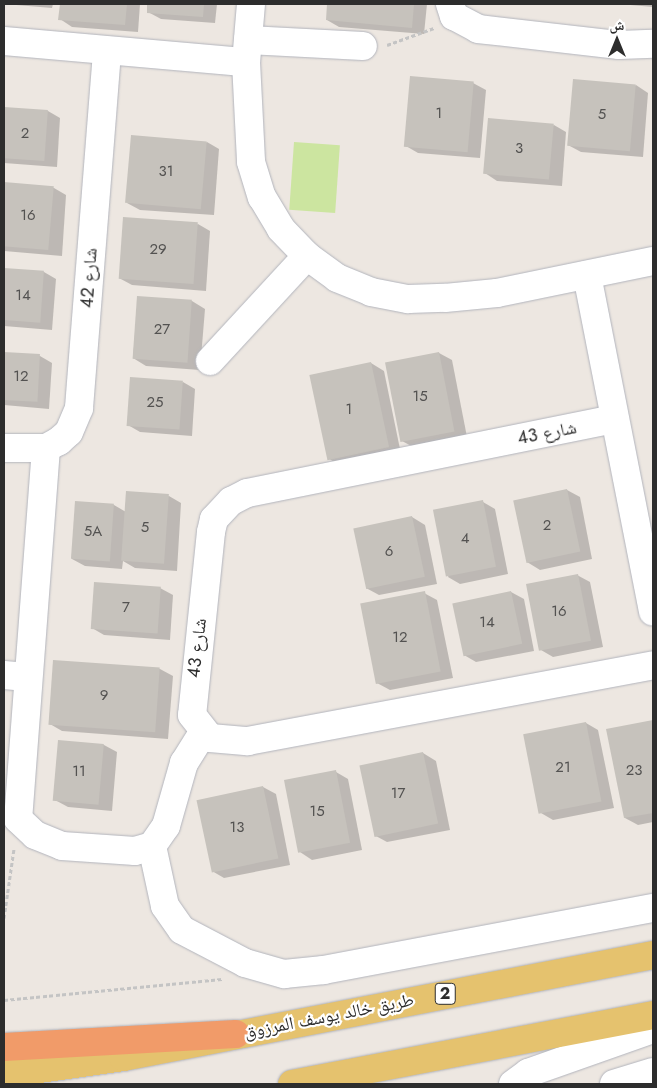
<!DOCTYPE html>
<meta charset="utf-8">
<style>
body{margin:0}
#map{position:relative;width:657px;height:1088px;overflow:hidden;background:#ede7e1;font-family:Jost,"Noto Naskh Arabic",sans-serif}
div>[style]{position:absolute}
.pitch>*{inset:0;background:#cce5a0;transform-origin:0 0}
.shadow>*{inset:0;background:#0003}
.building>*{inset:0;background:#c6c2bc;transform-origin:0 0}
.path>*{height:3px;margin-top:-1.5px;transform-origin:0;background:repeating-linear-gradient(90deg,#c4c4c4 0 4px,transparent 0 6.5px)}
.roads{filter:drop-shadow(0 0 1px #b2b4bc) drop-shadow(0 0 1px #b2b4bc)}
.minor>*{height:28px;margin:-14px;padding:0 14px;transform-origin:14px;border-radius:14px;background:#fff}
.major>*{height:28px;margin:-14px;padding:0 14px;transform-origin:14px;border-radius:14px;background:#e5c26e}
.highway>*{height:28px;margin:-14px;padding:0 14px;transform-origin:14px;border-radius:14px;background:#f19b69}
span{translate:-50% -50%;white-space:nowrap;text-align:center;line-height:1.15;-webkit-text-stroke:4.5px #fff;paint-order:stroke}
.number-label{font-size:15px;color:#535251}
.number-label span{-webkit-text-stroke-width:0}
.shield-label span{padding:1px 4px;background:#fff;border:1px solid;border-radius:4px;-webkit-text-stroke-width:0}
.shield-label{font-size:16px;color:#2d2d2d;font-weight:700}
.street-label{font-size:18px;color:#2d2d2d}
.frame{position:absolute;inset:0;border:5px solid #2d2d2d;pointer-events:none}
.north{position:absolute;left:592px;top:15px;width:50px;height:50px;-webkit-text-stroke:4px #fff;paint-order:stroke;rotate:0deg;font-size:14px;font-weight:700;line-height:20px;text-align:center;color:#2d2d2d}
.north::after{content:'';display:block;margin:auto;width:18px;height:22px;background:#2d2d2d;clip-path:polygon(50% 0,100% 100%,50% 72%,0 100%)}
</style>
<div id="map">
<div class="pitch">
<div style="left:294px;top:142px;width:46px;height:68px;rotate:4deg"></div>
</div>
<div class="shadow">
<div style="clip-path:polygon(4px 4px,53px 4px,52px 8px)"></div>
<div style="clip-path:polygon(61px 4px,140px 4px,138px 32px,72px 27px,60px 19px)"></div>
<div style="clip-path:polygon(149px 4px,217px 4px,215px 23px,161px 19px,148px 12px)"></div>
<div style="clip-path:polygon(328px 4px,427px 4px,424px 34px,339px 27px,327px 20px)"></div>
<div style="clip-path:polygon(619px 4px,653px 4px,653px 7px)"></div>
<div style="clip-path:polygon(473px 83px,486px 90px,480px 158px,418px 153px,406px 146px)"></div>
<div style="clip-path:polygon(636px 85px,648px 93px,643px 157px,581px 152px,568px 145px)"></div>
<div style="clip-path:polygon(4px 108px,48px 111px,60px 118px,57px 167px,4px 163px)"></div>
<div style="clip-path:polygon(554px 125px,566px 132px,562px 186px,497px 181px,485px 173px)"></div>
<div style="clip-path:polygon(207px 142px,219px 149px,214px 215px,140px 210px,127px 203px)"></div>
<div style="clip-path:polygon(4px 184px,54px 188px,66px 195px,62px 256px,4px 251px)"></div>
<div style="clip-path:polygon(198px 224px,210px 231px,206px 291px,132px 285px,119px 278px)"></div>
<div style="clip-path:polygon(4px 269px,44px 272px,56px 279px,52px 330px,4px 326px)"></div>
<div style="clip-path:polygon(138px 298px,192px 301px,205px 309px,200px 370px,146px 366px,133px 358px)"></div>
<div style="clip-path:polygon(4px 353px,40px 356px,52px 363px,49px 409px,4px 405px)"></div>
<div style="clip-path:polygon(439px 353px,452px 360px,467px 437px,415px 448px,402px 441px)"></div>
<div style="clip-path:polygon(371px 363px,384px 371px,401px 454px,340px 466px,328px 458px)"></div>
<div style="clip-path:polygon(183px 382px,195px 389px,192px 436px,140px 432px,128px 425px)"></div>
<div style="clip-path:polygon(567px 490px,580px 497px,592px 559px,540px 570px,527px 562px)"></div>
<div style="clip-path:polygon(169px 496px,181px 503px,177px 571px,135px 568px,123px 561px,122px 569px,85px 566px,72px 559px,77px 502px,114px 505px,126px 512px)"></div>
<div style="clip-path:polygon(483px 502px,495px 509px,508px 574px,460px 584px,448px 577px)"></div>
<div style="clip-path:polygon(412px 517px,425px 525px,437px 584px,379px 595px,366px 588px)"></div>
<div style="clip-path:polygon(577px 575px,590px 582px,603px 647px,553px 657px,541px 650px)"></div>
<div style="clip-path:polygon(160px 588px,173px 595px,170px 640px,104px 635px,92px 628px)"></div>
<div style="clip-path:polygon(511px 592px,524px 599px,534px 651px,476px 662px,464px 655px)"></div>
<div style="clip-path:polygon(424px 593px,437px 600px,453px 678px,390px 690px,377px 683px)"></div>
<div style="clip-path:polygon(55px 661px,160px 669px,173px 676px,168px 739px,62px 731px,50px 724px)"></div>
<div style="clip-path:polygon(653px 721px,653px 822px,638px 825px,625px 818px,608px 730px)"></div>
<div style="clip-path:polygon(586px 723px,598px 730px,614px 808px,553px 820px,541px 813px)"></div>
<div style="clip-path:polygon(60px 742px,104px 745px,117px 752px,112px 811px,68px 807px,55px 800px)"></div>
<div style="clip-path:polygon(423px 753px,436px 761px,450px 830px,387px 842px,374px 835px)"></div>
<div style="clip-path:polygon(336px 772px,348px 779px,362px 850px,312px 860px,300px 852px)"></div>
<div style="clip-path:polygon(263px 787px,276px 794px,290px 865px,224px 878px,212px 871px)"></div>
</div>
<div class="building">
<div style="clip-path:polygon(60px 4px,127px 4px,125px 25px,58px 20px)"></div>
<div style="clip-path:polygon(147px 4px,204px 4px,203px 17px,147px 13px)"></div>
<div style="clip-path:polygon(327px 4px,414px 4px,412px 28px,326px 20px)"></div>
<div style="left:410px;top:76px;width:64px;height:71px;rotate:5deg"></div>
<div style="left:573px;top:79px;width:63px;height:67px;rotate:5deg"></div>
<div style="left:4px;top:107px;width:44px;height:51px;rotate:4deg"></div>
<div style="left:488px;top:118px;width:66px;height:56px;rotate:5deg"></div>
<div style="left:131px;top:135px;width:76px;height:68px;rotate:5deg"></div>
<div style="left:4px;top:182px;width:50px;height:64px;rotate:5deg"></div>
<div style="left:123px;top:217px;width:75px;height:62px;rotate:4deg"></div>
<div style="left:4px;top:268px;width:40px;height:52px;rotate:4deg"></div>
<div style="left:137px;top:296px;width:55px;height:63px;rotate:4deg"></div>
<div style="left:4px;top:352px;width:36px;height:48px;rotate:3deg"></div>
<div style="left:439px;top:352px;width:81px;height:55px;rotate:79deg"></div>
<div style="left:371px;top:362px;width:87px;height:63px;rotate:78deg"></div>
<div style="left:130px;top:377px;width:53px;height:49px;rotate:4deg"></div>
<div style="left:567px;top:489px;width:64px;height:55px;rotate:78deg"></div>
<div style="left:126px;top:491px;width:43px;height:70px;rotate:4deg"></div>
<div style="left:483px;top:500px;width:68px;height:51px;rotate:79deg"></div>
<div style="left:75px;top:501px;width:39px;height:58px;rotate:4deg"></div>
<div style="left:412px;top:516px;width:62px;height:60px;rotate:78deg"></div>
<div style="left:578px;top:574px;width:68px;height:53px;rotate:79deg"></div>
<div style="left:94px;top:582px;width:67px;height:47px;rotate:4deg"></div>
<div style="left:425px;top:591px;width:82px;height:66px;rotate:79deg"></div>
<div style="left:511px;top:591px;width:54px;height:60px;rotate:78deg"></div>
<div style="left:53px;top:660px;width:107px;height:65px;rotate:4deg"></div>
<div style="clip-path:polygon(653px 720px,653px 813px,624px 818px,606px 729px)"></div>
<div style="left:586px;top:722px;width:81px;height:64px;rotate:79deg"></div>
<div style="left:58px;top:740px;width:46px;height:61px;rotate:5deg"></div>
<div style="left:423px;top:752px;width:73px;height:65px;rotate:78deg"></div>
<div style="left:336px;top:770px;width:74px;height:53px;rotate:79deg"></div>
<div style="left:263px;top:786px;width:74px;height:68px;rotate:78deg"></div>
</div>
<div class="path">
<div style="left:387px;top:45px;width:50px;rotate:-19.9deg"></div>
<div style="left:4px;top:918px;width:70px;rotate:-81.8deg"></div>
<div style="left:4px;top:1000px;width:219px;rotate:-5.5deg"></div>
</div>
<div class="roads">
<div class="minor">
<div style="left:251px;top:4px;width:58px;rotate:94.9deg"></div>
<div style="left:246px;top:62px;width:100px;rotate:87.1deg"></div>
<div style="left:251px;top:162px;width:37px;rotate:73deg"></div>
<div style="left:262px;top:197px;width:37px;rotate:59deg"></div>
<div style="left:281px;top:229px;width:37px;rotate:46deg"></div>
<div style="left:307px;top:256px;width:37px;rotate:36deg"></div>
<div style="left:337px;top:278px;width:37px;rotate:22deg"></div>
<div style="left:371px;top:292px;width:38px;rotate:11deg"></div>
<div style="left:408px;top:299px;width:37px;rotate:-2deg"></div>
<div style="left:445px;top:298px;width:52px;rotate:-5.5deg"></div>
<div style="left:497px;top:293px;width:159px;rotate:-11.6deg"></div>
<div style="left:450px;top:4px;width:13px;rotate:72deg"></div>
<div style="left:454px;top:16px;width:27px;rotate:28deg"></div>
<div style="left:478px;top:29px;width:142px;rotate:6.5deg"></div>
<div style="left:619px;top:45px;width:34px;rotate:-2deg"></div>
<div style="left:248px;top:40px;width:115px;rotate:3deg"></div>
<div style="left:4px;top:41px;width:243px;rotate:5deg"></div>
<div style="left:587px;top:275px;width:343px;rotate:78.9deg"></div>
<div style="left:210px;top:361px;width:143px;rotate:-47.3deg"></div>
<div style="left:614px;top:419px;width:374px;rotate:168.6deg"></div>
<div style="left:247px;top:493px;width:18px;rotate:153deg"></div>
<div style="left:231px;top:501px;width:25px;rotate:133deg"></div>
<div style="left:214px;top:519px;width:13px;rotate:103deg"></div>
<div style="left:211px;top:532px;width:184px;rotate:95.9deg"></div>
<div style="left:192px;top:715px;width:29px;rotate:52deg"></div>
<div style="left:210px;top:738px;width:38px;rotate:5deg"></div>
<div style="left:248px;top:741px;width:412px;rotate:-10.6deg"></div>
<div style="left:4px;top:448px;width:42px"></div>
<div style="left:46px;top:448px;width:15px;rotate:-28deg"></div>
<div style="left:59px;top:441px;width:13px;rotate:-42deg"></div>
<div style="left:69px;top:432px;width:26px;rotate:-67deg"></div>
<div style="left:79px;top:408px;width:357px;rotate:-85.5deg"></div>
<div style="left:46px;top:448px;width:372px;rotate:94.3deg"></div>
<div style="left:18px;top:819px;width:23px;rotate:43deg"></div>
<div style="left:35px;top:835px;width:29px;rotate:22deg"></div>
<div style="left:62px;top:846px;width:73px;rotate:3.9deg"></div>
<div style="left:135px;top:851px;width:18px;rotate:-16deg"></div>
<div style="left:152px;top:846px;width:24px;rotate:-55deg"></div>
<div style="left:166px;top:826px;width:66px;rotate:-74.1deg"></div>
<div style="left:184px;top:763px;width:36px;rotate:-58deg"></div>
<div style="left:4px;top:675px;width:23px;rotate:5deg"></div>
<div style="left:152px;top:846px;width:61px;rotate:77.8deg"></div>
<div style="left:165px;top:906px;width:29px;rotate:55deg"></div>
<div style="left:182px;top:930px;width:71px;rotate:27.6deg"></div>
<div style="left:245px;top:963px;width:41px;rotate:15.8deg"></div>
<div style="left:284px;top:974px;width:40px;rotate:-5.7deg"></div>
<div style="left:324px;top:970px;width:335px;rotate:-10.7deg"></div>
<div style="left:513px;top:1084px;width:19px;rotate:-36deg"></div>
<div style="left:528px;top:1073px;width:133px;rotate:-19.4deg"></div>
<div style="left:614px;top:1084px;width:41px;rotate:-17.1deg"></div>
</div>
<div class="major">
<div style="left:4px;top:1074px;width:120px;rotate:-8.1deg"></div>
<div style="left:123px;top:1057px;width:540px;rotate:-10.89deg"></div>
<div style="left:292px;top:1084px;width:368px;rotate:-10.8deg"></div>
</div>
<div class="highway">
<div style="left:4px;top:1047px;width:232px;rotate:-3.2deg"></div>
</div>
</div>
<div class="number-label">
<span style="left:439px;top:114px">1</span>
<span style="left:602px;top:115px">5</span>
<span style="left:25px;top:134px">2</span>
<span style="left:519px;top:149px">3</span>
<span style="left:166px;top:172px">31</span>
<span style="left:28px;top:216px">16</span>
<span style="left:158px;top:250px">29</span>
<span style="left:23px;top:296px">14</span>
<span style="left:162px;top:330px">27</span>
<span style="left:21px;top:377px">12</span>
<span style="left:420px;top:397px">15</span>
<span style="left:155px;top:403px">25</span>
<span style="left:349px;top:410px">1</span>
<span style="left:547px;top:526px">2</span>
<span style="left:145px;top:528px">5</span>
<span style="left:93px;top:532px">5A</span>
<span style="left:465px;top:539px">4</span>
<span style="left:389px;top:552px">6</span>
<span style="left:126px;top:608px">7</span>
<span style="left:559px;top:612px">16</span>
<span style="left:487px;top:623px">14</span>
<span style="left:400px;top:638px">12</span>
<span style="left:104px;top:696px">9</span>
<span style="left:563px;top:768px">21</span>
<span style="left:634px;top:771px">23</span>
<span style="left:79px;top:772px">11</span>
<span style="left:398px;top:794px">17</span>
<span style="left:317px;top:812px">15</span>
<span style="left:237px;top:828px">13</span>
</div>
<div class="shield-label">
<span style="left:445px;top:994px">2</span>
</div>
<div class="street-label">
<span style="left:89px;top:278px;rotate:-86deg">شارع 42</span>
<span style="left:547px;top:433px;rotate:-11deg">شارع 43</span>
<span style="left:197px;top:648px;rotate:-83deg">شارع 43</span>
<span style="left:329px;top:1016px;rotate:-11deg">طريق خالد يوسف المرزوق</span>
</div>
<div class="frame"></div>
<div class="north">ش</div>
</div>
